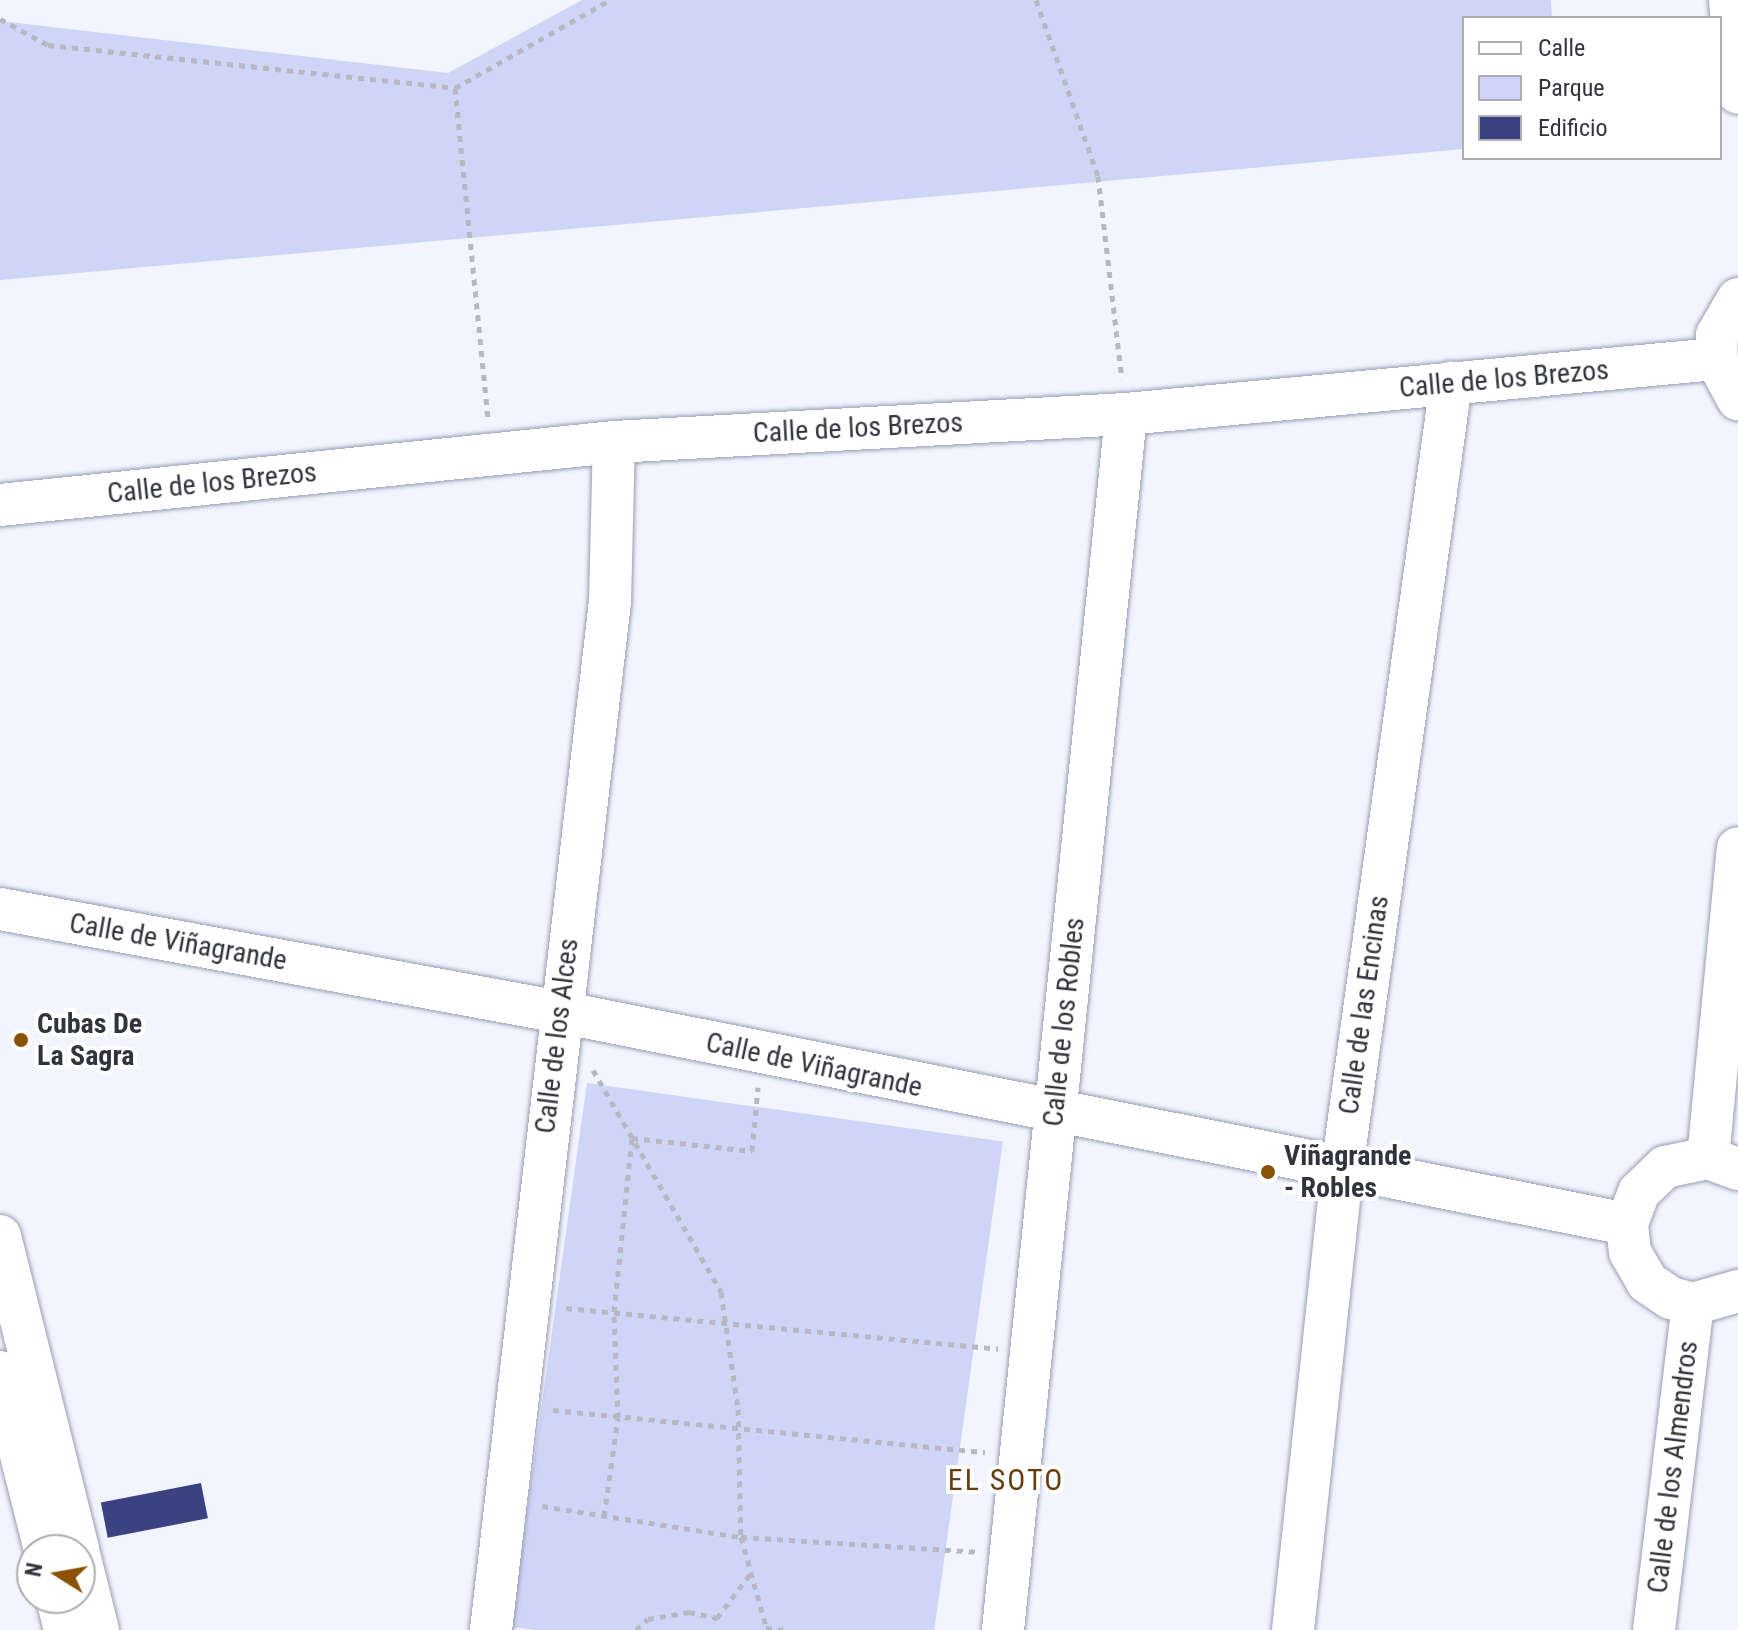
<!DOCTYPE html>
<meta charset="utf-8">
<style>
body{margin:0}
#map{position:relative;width:1738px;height:1630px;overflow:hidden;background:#f2f4fe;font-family:"Roboto Condensed",sans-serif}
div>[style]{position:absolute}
.green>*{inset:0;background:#cfd5f7;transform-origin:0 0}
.building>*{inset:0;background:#3c4181;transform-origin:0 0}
.path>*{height:5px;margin-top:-2.5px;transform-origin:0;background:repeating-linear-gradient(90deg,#b6b8c2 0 6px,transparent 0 12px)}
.roads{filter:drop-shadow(0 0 2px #989db3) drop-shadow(0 0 2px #989db3)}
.minor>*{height:42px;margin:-21px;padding:0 21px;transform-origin:21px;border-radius:21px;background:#fff}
.dots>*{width:22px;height:22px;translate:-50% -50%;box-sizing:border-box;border:4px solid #fff;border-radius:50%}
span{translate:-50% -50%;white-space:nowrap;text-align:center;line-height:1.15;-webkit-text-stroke:8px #fff;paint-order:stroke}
.street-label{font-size:28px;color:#32343d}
.poi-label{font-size:28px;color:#32343d;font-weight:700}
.left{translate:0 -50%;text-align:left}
.neighbourhood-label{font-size:30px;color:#643e0d;letter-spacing:2px}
.legend{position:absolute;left:1462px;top:16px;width:260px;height:144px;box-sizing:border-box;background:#fff;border:2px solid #adaeb1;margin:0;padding:10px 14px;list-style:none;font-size:24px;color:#32343d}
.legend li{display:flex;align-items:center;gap:16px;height:40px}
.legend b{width:40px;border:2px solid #adaeb1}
.north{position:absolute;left:16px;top:1534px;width:80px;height:80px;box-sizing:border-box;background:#fff;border:2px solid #adaeb1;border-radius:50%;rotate:281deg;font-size:22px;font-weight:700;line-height:32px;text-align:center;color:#32343d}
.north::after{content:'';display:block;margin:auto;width:28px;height:36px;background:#8a5303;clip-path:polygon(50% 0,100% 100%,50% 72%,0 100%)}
</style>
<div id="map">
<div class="green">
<div style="clip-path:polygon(582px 0,1551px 0,1552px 18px,1464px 18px,1464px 149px,0 280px,0 21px,448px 73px)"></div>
<div style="left:587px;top:1083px;width:420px;height:549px;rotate:8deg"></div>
</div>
<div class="building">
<div style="left:201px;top:1483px;width:36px;height:102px;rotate:79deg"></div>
</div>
<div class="path">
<div style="left:1036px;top:0;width:187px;rotate:70.6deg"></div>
<div style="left:1098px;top:176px;width:204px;rotate:83.3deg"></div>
<div style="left:0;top:19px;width:55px;rotate:28.4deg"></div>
<div style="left:48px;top:45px;width:409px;rotate:6deg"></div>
<div style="left:455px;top:88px;width:178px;rotate:-29.6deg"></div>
<div style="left:455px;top:88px;width:331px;rotate:84.3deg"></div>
<div style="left:593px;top:1070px;width:256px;rotate:60deg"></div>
<div style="left:721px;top:1292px;width:118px;rotate:81.7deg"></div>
<div style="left:738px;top:1409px;width:128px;rotate:88.7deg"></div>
<div style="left:741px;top:1537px;width:97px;rotate:74.4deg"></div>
<div style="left:566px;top:1308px;width:434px;rotate:5.4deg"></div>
<div style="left:553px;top:1410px;width:434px;rotate:5.6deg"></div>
<div style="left:542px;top:1506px;width:201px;rotate:8.9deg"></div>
<div style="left:741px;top:1537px;width:236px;rotate:3.6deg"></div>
<div style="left:604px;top:1516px;width:99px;rotate:-81.9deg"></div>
<div style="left:618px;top:1418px;width:106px;rotate:-92.2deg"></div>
<div style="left:614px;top:1312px;width:175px;rotate:-84.1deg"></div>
<div style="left:632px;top:1138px;width:121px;rotate:6.2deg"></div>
<div style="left:752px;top:1151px;width:64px;rotate:-84.6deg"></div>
<div style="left:766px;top:1628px;width:17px;rotate:7deg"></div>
<div style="left:636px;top:1630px;width:16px;rotate:-43deg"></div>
<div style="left:648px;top:1619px;width:42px;rotate:-9.7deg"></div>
<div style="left:689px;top:1612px;width:29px;rotate:12deg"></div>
<div style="left:717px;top:1618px;width:56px;rotate:-52.9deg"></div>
</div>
<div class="roads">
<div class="minor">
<div style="left:1730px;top:0;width:93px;rotate:85.1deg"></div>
<div style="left:1738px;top:299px;width:42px;rotate:120.3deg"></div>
<div style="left:1717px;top:335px;width:24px;rotate:92deg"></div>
<div style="left:1716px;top:359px;width:46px;rotate:61.2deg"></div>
<div style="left:0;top:505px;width:617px;rotate:-5.86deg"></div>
<div style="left:614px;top:442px;width:513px;rotate:-3.13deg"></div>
<div style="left:1126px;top:414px;width:593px;rotate:-5.33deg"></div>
<div style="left:0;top:909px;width:569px;rotate:10.42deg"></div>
<div style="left:560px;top:1012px;width:1088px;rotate:11.24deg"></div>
<div style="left:1708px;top:1158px;width:311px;rotate:-84.5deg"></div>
<div style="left:1738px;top:1169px;width:32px;rotate:-160deg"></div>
<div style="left:1708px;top:1158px;width:44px;rotate:168.2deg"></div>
<div style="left:1665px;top:1167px;width:36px;rotate:136deg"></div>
<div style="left:1639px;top:1192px;width:34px;rotate:111deg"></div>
<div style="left:1627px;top:1224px;width:28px;rotate:84deg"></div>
<div style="left:1630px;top:1252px;width:34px;rotate:60deg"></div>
<div style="left:1647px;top:1282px;width:29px;rotate:34deg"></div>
<div style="left:1671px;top:1298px;width:23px;rotate:15deg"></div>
<div style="left:1693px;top:1304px;width:47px;rotate:-16.1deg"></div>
<div style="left:0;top:1236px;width:324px;rotate:76deg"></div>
<div style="left:0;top:1372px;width:184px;rotate:75.8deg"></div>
<div style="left:80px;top:1558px;width:74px;rotate:76deg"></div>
<div style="left:57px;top:1598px;width:33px;rotate:76deg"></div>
<div style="left:491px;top:1630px;width:1035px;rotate:-83.4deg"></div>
<div style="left:610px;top:602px;width:160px;rotate:-88.6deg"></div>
<div style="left:1003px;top:1630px;width:1222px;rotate:-84.22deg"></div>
<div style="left:1293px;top:1630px;width:464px;rotate:-83.9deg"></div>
<div style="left:1342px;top:1169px;width:794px;rotate:-82.1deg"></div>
<div style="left:1654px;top:1630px;width:328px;rotate:-83.2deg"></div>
</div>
</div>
<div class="dots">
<div style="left:21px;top:1040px;background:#8a5303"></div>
<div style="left:1268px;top:1172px;background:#8a5303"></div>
</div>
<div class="street-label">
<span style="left:1504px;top:379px;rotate:-5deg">Calle de los Brezos</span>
<span style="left:858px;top:428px;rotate:-3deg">Calle de los Brezos</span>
<span style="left:212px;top:483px;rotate:-6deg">Calle de los Brezos</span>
<span style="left:178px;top:942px;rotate:10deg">Calle de Viñagrande</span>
<span style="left:1364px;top:1005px;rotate:-82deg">Calle de las Encinas</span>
<span style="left:1064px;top:1022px;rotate:-84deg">Calle de los Robles</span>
<span style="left:557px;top:1036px;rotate:-83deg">Calle de los Alces</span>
<span style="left:814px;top:1065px;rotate:12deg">Calle de Viñagrande</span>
<span style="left:1673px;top:1467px;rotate:-83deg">Calle de los Almendros</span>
</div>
<div class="poi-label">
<span class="left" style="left:37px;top:1040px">Cubas De<br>La Sagra</span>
<span class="left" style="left:1284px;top:1172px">Viñagrande<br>- Robles</span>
</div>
<div class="neighbourhood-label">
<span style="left:1006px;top:1480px">EL SOTO</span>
</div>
<ul class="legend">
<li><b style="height:10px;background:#fff"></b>Calle</li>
<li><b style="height:22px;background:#cfd5f7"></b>Parque</li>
<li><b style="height:22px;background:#3c4181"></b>Edificio</li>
</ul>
<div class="north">N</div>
</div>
